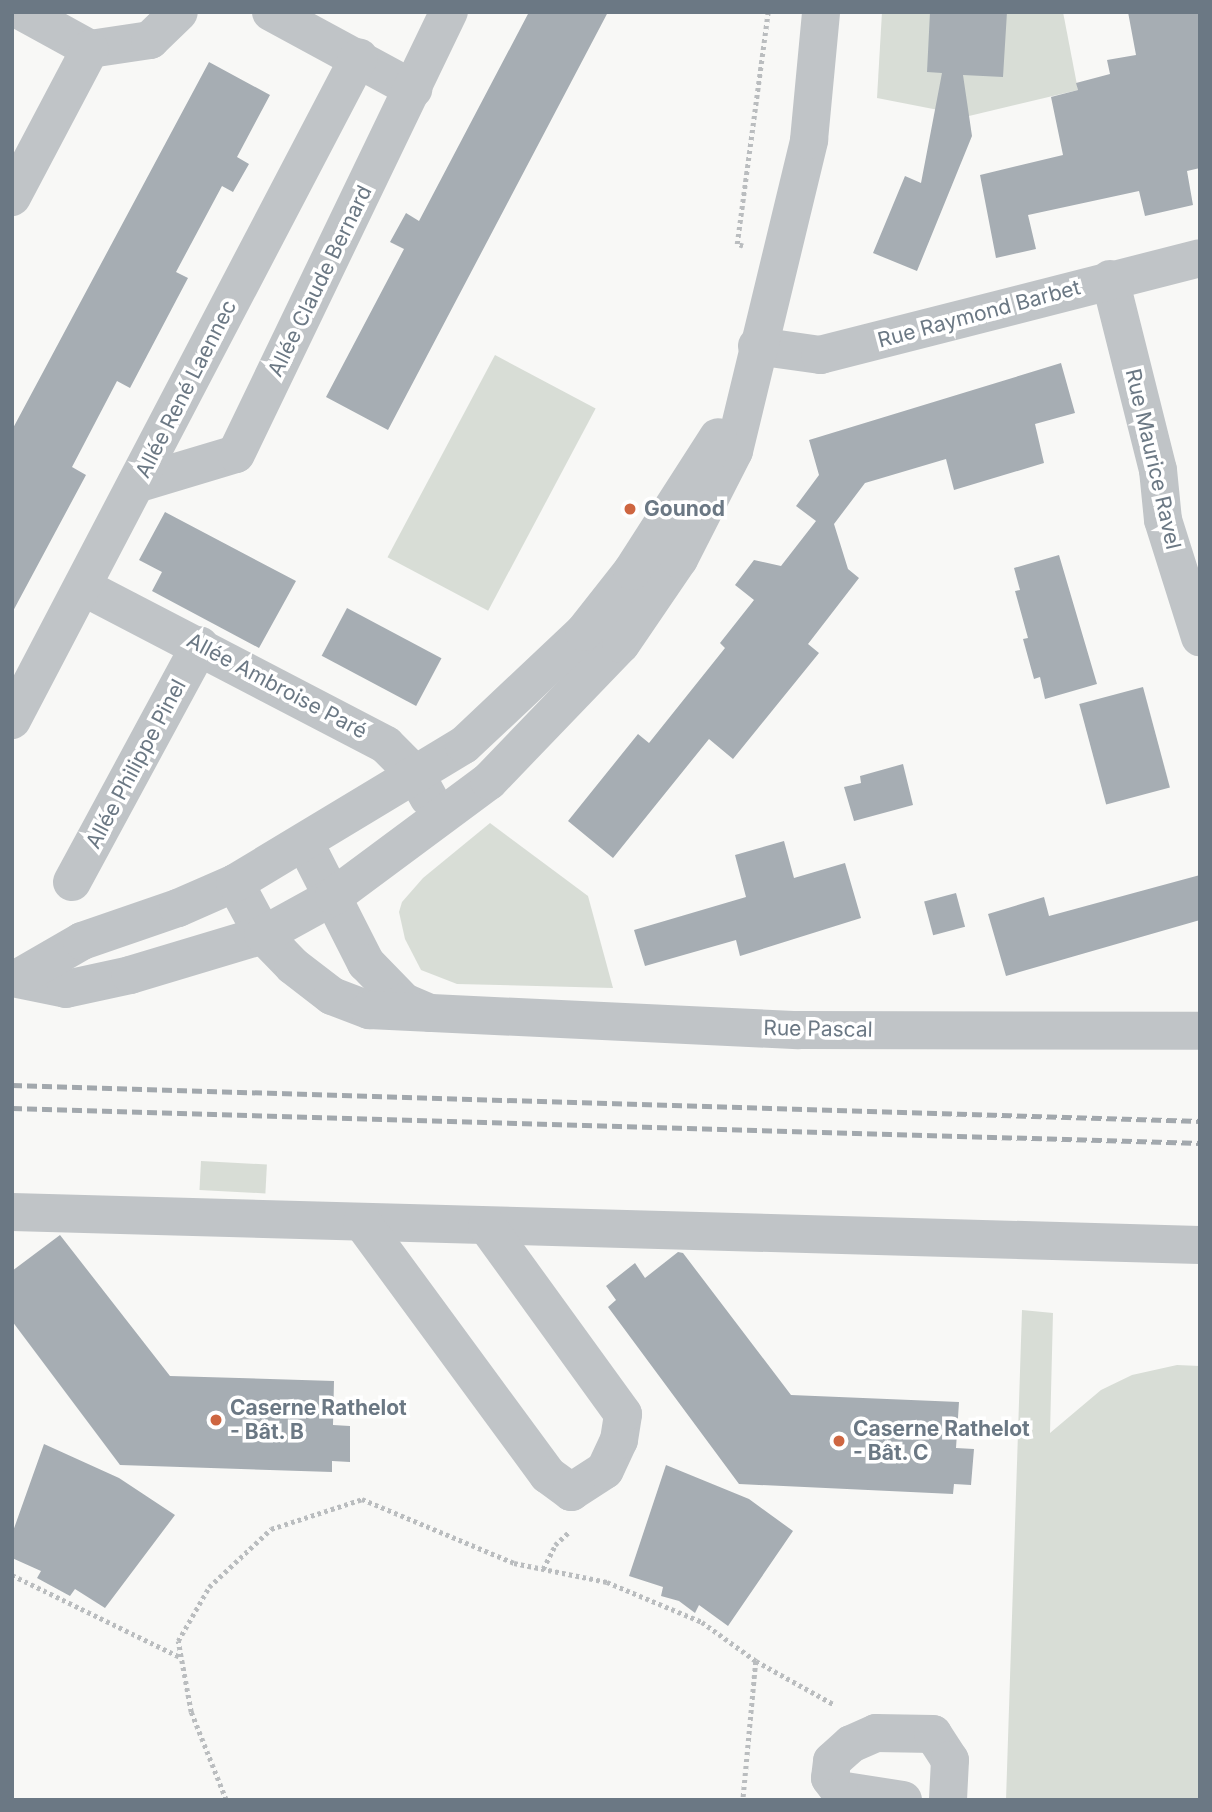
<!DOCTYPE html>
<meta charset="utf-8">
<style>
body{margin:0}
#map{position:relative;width:1212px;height:1812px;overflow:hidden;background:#f8f8f6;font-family:Inter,sans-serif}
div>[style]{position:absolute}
.green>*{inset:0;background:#d8ddd6;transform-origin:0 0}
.building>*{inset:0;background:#a6adb3;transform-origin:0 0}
.path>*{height:4.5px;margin-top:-2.25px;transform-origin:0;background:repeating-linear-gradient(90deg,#babdbf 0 3.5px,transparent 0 7px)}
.minor>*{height:38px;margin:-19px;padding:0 19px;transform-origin:19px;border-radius:19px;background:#c0c4c7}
.rail>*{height:5px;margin-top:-2.5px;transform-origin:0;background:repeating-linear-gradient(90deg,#a2a8ad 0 10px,transparent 0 15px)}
.dots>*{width:19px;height:19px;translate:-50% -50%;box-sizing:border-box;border:4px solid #fff;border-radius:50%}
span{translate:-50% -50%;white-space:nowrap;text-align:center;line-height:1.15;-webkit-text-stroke:7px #fff;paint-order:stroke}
.street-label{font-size:21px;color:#6b7884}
.poi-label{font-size:21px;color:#6b7884;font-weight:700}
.left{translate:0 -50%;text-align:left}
.frame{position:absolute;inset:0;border:14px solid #6b7884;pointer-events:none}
</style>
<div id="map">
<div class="green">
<div style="clip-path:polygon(882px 12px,1063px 12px,1078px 90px,969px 116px,877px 98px)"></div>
<div style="left:495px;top:355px;width:114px;height:229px;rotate:28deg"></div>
<div style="clip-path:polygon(490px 823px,588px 896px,613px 988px,457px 984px,421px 970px,405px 939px,399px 912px,402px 902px,423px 878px)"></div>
<div style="left:201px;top:1161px;width:66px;height:29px;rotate:3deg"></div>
<div style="clip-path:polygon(1022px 1310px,1053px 1313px,1050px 1433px,1101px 1390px,1132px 1375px,1177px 1365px,1200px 1366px,1200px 1800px,1006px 1800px)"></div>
</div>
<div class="building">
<div style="clip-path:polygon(529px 12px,608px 12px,388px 430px,326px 397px,404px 249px,390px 242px,406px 213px,419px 221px)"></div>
<div style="clip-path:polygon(930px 12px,1007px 12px,1003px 77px,963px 75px,972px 136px,917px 271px,873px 253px,905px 176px,921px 183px,942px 73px,927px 72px)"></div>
<div style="clip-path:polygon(1128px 12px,1200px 12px,1200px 168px,1187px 171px,1193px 205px,1145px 216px,1139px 191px,1028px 215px,1036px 249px,996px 258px,980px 175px,1063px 155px,1051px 97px,1078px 90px,1076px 83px,1110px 74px,1107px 60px,1136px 55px)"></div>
<div style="clip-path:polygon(209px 62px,270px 95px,237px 157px,249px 164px,233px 192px,222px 186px,176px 272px,188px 278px,130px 388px,117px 381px,72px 467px,86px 475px,12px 613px,12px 430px)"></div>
<div style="clip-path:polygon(1061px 363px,1075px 413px,1035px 424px,1044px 463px,954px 490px,946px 459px,865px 483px,834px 524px,848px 569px,859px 578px,808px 644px,819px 653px,733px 759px,709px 739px,613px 858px,568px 821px,638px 734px,649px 743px,725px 648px,720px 643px,754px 600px,735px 585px,754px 560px,781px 566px,816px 521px,796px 506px,819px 475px,809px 440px)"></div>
<div style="clip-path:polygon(165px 512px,296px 581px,259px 648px,152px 591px,162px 572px,139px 560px)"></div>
<div style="clip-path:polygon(1059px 555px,1097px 684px,1045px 699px,1040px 677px,1034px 679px,1023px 639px,1028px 638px,1015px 591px,1020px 590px,1014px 568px)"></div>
<div style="left:347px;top:608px;width:107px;height:54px;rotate:28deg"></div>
<div style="left:1143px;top:687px;width:104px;height:66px;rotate:75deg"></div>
<div style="clip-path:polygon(903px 764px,913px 805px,854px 821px,844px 787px,861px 783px,860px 776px)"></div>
<div style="clip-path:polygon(784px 841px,794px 878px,845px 863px,861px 918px,740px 956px,736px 940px,645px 966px,634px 930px,746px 897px,735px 855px)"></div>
<div style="clip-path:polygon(1200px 875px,1200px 920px,1006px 976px,988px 914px,1044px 897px,1049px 916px)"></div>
<div style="left:956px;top:893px;width:35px;height:33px;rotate:75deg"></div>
<div style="clip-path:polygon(60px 1235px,170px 1376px,334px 1381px,333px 1425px,350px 1426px,350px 1462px,332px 1461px,332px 1472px,120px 1465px,12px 1321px,12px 1271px)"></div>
<div style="clip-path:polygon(678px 1252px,683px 1253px,791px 1395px,959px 1402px,956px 1448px,974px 1449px,971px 1485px,954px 1484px,953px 1494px,739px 1484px,608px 1307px,616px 1300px,606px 1286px,635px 1263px,645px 1278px)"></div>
<div style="clip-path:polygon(44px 1444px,119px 1478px,175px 1515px,105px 1608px,75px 1589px,70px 1596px,37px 1578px,41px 1571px,12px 1558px,12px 1534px)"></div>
<div style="clip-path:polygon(666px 1465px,749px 1499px,793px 1531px,728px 1626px,699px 1605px,695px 1613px,679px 1601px,661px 1596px,663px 1587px,629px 1576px)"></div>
</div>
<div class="path">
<div style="left:743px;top:246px;width:6px;rotate:-162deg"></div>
<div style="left:737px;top:244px;width:234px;rotate:-82.4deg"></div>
<div style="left:543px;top:1569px;width:27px;rotate:-63deg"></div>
<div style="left:555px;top:1545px;width:18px;rotate:-43deg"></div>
<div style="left:12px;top:1575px;width:187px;rotate:26deg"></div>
<div style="left:756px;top:1661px;width:90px;rotate:29.1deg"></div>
<div style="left:226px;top:1800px;width:95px;rotate:-111.7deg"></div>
<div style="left:191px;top:1712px;width:72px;rotate:-100.4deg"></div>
<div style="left:178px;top:1641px;width:62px;rotate:-60.1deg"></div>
<div style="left:209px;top:1587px;width:85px;rotate:-43.1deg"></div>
<div style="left:271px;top:1529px;width:96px;rotate:-18.2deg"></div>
<div style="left:362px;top:1499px;width:165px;rotate:22.8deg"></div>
<div style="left:514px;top:1563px;width:95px;rotate:11.5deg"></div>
<div style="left:607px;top:1582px;width:103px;rotate:22.8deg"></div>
<div style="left:702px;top:1622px;width:67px;rotate:35.8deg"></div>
<div style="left:756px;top:1661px;width:140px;rotate:95.3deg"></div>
</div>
<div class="minor">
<div style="left:23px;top:12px;width:77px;rotate:28.9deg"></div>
<div style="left:90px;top:49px;width:61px;rotate:-8.5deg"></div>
<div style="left:150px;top:40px;width:40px;rotate:-44deg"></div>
<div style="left:271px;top:12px;width:162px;rotate:28.5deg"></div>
<div style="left:12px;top:197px;width:167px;rotate:-62.2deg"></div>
<div style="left:1110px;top:279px;width:197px;rotate:75.9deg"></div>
<div style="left:1158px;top:470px;width:50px;rotate:84.3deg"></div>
<div style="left:1163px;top:520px;width:123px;rotate:72.5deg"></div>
<div style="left:757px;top:346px;width:64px;rotate:8.1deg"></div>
<div style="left:820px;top:355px;width:392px;rotate:-14.3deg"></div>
<div style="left:136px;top:484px;width:104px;rotate:-16.7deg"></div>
<div style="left:236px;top:454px;width:491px;rotate:-64.3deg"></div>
<div style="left:85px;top:588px;width:339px;rotate:27.5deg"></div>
<div style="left:386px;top:745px;width:42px;rotate:45deg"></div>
<div style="left:416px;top:775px;width:26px;rotate:61deg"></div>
<div style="left:12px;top:720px;width:748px;rotate:-62.37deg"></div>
<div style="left:305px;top:843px;width:135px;rotate:63.1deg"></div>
<div style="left:366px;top:963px;width:54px;rotate:45.7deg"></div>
<div style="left:404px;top:1002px;width:28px;rotate:23deg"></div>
<div style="left:72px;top:882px;width:269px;rotate:-61.6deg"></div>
<div style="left:235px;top:883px;width:59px;rotate:61.7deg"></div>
<div style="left:263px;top:935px;width:43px;rotate:45.9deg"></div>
<div style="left:293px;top:966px;width:49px;rotate:37.6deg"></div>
<div style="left:332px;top:996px;width:40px;rotate:21deg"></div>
<div style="left:369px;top:1010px;width:430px;rotate:2.7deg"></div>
<div style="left:799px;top:1030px;width:401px;rotate:0.1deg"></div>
<div style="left:12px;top:978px;width:55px;rotate:11.5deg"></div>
<div style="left:66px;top:989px;width:66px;rotate:-12.3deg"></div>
<div style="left:130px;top:975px;width:139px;rotate:-16.7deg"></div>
<div style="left:263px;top:935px;width:81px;rotate:-28.8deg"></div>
<div style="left:334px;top:896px;width:193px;rotate:-36.6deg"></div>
<div style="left:489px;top:781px;width:190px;rotate:-46.1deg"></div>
<div style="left:621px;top:644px;width:103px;rotate:-55.7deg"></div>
<div style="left:679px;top:559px;width:121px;rotate:-63deg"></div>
<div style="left:734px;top:451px;width:320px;rotate:-76.4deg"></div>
<div style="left:809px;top:140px;width:129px;rotate:-84.6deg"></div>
<div style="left:18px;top:978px;width:74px;rotate:-30deg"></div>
<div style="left:82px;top:941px;width:102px;rotate:-19deg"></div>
<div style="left:178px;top:908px;width:62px;rotate:-23.7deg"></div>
<div style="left:235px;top:883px;width:267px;rotate:-31.1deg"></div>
<div style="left:464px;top:745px;width:165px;rotate:-43.3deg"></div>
<div style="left:584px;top:632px;width:78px;rotate:-51.8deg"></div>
<div style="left:632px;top:571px;width:159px;rotate:-57.3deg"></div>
<div style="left:12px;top:1212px;width:1188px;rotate:1.59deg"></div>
<div style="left:362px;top:1222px;width:314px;rotate:53.7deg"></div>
<div style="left:548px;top:1475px;width:29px;rotate:36deg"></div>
<div style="left:571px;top:1492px;width:40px;rotate:-32.9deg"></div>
<div style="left:605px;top:1470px;width:33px;rotate:-65deg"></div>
<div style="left:619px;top:1440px;width:26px;rotate:-81deg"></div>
<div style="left:623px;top:1414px;width:232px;rotate:-125.9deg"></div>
<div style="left:903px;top:1800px;width:65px;rotate:-171.1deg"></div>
<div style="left:839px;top:1790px;width:15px;rotate:-127deg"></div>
<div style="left:830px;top:1778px;width:17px;rotate:-83deg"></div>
<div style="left:832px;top:1761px;width:25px;rotate:-42deg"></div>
<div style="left:851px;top:1744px;width:27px;rotate:-24deg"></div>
<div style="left:876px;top:1733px;width:57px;rotate:1deg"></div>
<div style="left:933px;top:1734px;width:31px;rotate:57deg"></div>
<div style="left:950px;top:1760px;width:40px;rotate:92.9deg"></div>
</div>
<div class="rail">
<div style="left:12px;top:1085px;width:1189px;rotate:1.74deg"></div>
<div style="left:12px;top:1108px;width:1189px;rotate:1.69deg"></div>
</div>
<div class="dots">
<div style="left:630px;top:509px;background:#ce6641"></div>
<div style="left:216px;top:1420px;background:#ce6641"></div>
<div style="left:839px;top:1441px;background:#ce6641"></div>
</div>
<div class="street-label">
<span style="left:320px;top:281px;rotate:-64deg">Allée Claude Bernard</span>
<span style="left:979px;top:314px;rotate:-15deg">Rue Raymond Barbet</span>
<span style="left:186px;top:389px;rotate:-63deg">Allée René Laennec</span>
<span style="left:1153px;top:459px;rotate:77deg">Rue Maurice Ravel</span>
<span style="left:277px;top:686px;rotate:28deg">Allée Ambroise Paré</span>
<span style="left:136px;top:764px;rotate:-62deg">Allée Philippe Pinel</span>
<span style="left:818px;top:1029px;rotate:1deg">Rue Pascal</span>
</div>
<div class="poi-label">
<span class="left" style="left:644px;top:509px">Gounod</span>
<span class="left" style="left:230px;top:1420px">Caserne Rathelot<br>- Bât. B</span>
<span class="left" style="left:853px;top:1441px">Caserne Rathelot<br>- Bât. C</span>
</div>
<div class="frame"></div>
</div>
